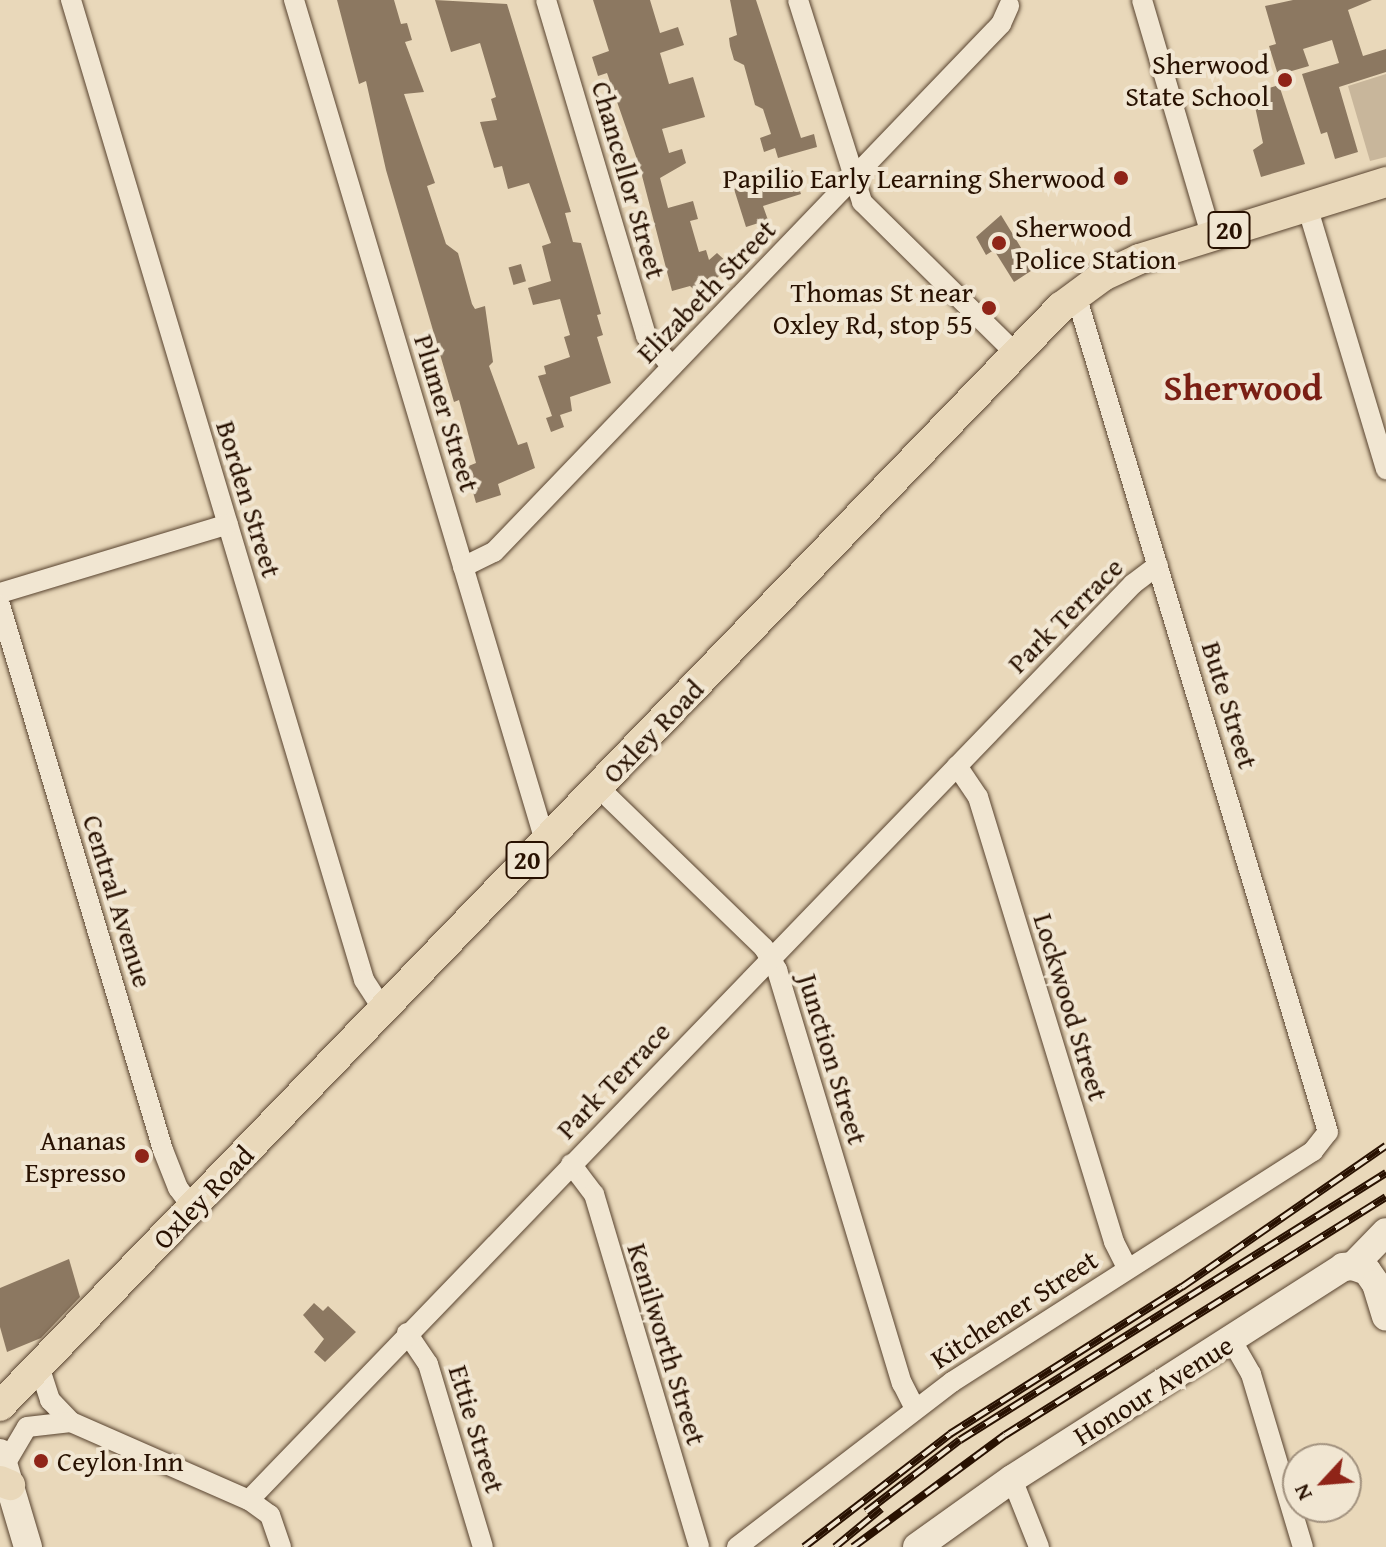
<!DOCTYPE html>
<style>
body{margin:0}
#map{position:relative;width:1386px;height:1547px;overflow:hidden;background:#e9d8ba;font-family:"Gentium Book Plus",serif}
div>[style]{position:absolute}
.green>*{inset:0;background:#c8b69b}
.building>*{inset:0;background:#8c7861;transform-origin:0 0}
.roads{filter:drop-shadow(0 0 2px #58432f) drop-shadow(0 0 2px #58432f)}
.street>*{height:20px;margin:-10px;padding:0 10px;transform-origin:10px;border-radius:10px;background:#f1e6d2}
.secondary>*{height:28px;margin:-14px;padding:0 14px;transform-origin:14px;border-radius:14px;background:#f1e6d2}
.primary>*{height:30px;margin:-15px;padding:0 15px;transform-origin:15px;border-radius:15px;background:#e9d8ba}
.rail>*{height:8px;margin-top:-4px;transform-origin:0;background:repeating-linear-gradient(90deg,#f1e6d2 0 15px,#281101 0 30px);box-sizing:border-box;border-block:2px solid #281101}
.dots>*{width:22px;height:22px;translate:-50% -50%;box-sizing:border-box;border:4px solid #f1e6d2;border-radius:50%}
span{translate:-50% -50%;white-space:nowrap;text-align:center;line-height:1.15;-webkit-text-stroke:8px #f1e6d2;paint-order:stroke}
.shield-label span{padding:2px 6px;background:#f1e6d2;border:2px solid;border-radius:6px;-webkit-text-stroke-width:0}
.shield-label{font-size:26px;color:#281101;font-weight:700}
.poi-label{font-size:28px;color:#281101}
.right{translate:-100% -50%;text-align:right}
.left{translate:0 -50%;text-align:left}
.street-label{font-size:28px;color:#281101}
.district-label{font-size:36px;color:#7a1f14;font-weight:700}
.north{position:absolute;left:1282px;top:1443px;width:80px;height:80px;box-sizing:border-box;background:#f1e6d2;border:2px solid #a1917e;border-radius:50%;rotate:244deg;font-size:22px;font-weight:700;line-height:32px;text-align:center;color:#281101}
.north::after{content:'';display:block;margin:auto;width:28px;height:36px;background:#8f2418;clip-path:polygon(50% 0,100% 100%,50% 72%,0 100%)}
</style>
<div id="map">
<div class="green">
<div style="clip-path:polygon(1386px 74px,1386px 157px,1370px 161px,1348px 86px)"></div>
</div>
<div class="building">
<div style="clip-path:polygon(337px 0,394px 0,401px 24px,407px 23px,412px 40px,405px 42px,424px 92px,404px 94px,435px 183px,427px 186px,446px 244px,458px 253px,472px 304px,475px 309px,485px 306px,493px 362px,489px 366px,518px 445px,527px 442px,535px 468px,498px 484px,501px 495px,476px 503px,466px 467px,476px 463px,459px 400px,454px 402px,386px 170px,366px 81px,359px 84px)"></div>
<div style="clip-path:polygon(435px 0,507px 4px,571px 212px,565px 213px,573px 242px,581px 243px,601px 314px,597px 315px,603px 335px,597px 337px,611px 383px,570px 397px,572px 411px,560px 415px,564px 427px,551px 432px,546px 418px,552px 416px,538px 376px,546px 374px,544px 366px,570px 357px,564px 337px,570px 335px,560px 299px,533px 305px,528px 288px,551px 281px,542px 246px,551px 243px,529px 183px,508px 189px,502px 166px,494px 168px,480px 122px,497px 120px,491px 99px,496px 97px,480px 43px,451px 52px)"></div>
<div style="clip-path:polygon(593px 0,650px 0,660px 33px,678px 27px,684px 45px,660px 53px,669px 84px,693px 77px,705px 117px,662px 129px,669px 153px,682px 149px,686px 163px,660px 178px,668px 208px,693px 201px,698px 219px,690px 221px,699px 252px,706px 250px,709px 260px,717px 253px,730px 265px,700px 295px,690px 286px,672px 291px,640px 168px,607px 73px,598px 76px,592px 57px,609px 51px)"></div>
<div style="clip-path:polygon(730px 0,756px 0,801px 138px,814px 134px,817px 147px,778px 158px,775px 148px,764px 152px,760px 138px,771px 134px,763px 109px,755px 105px,744px 65px,734px 60px,730px 46px,729px 38px,737px 35px)"></div>
<div style="clip-path:polygon(1293px 0,1372px 0,1348px 10px,1363px 56px,1386px 49px,1386px 72px,1339px 87px,1358px 152px,1335px 159px,1327px 132px,1321px 134px,1302px 74px,1339px 63px,1332px 40px,1303px 49px,1309px 66px,1278px 75px,1269px 46px,1276px 44px,1265px 6px)"></div>
<div style="clip-path:polygon(1279px 85px,1305px 164px,1261px 177px,1253px 150px,1263px 143px,1252px 93px)"></div>
<div style="clip-path:polygon(793px 170px,801px 194px,763px 206px,768px 220px,746px 227px,734px 189px)"></div>
<div style="clip-path:polygon(1001px 215px,1034px 269px,1014px 282px,994px 250px,986px 255px,976px 237px)"></div>
<div style="left:521px;top:264px;width:18px;height:13px;rotate:74deg"></div>
<div style="clip-path:polygon(69px 1259px,80px 1297px,41px 1338px,7px 1352px,0 1327px,0 1288px)"></div>
<div style="clip-path:polygon(314px 1303px,323px 1311px,328px 1306px,356px 1332px,325px 1362px,314px 1352px,324px 1339px,303px 1315px)"></div>
</div>
<div class="roads">
<div class="street">
<div style="left:71px;top:0;width:1023px;rotate:73.35deg"></div>
<div style="left:364px;top:980px;width:35px;rotate:57deg"></div>
<div style="left:294px;top:0;width:878px;rotate:73.38deg"></div>
<div style="left:546px;top:0;width:351px;rotate:73.4deg"></div>
<div style="left:646px;top:336px;width:40px;rotate:50deg"></div>
<div style="left:798px;top:0;width:212px;rotate:72.4deg"></div>
<div style="left:862px;top:202px;width:216px;rotate:44.6deg"></div>
<div style="left:1142px;top:0;width:245px;rotate:73.6deg"></div>
<div style="left:1307px;top:206px;width:275px;rotate:73.3deg"></div>
<div style="left:463px;top:567px;width:34px;rotate:-26deg"></div>
<div style="left:494px;top:552px;width:732px;rotate:-46.16deg"></div>
<div style="left:1001px;top:24px;width:20px;rotate:-66deg"></div>
<div style="left:0;top:593px;width:238px;rotate:-16.8deg"></div>
<div style="left:0;top:605px;width:569px;rotate:73.35deg"></div>
<div style="left:163px;top:1150px;width:41px;rotate:68.5deg"></div>
<div style="left:178px;top:1188px;width:25px;rotate:53deg"></div>
<div style="left:957px;top:766px;width:37px;rotate:56deg"></div>
<div style="left:978px;top:797px;width:465px;rotate:73deg"></div>
<div style="left:1114px;top:1242px;width:29px;rotate:63deg"></div>
<div style="left:598px;top:787px;width:231px;rotate:44.1deg"></div>
<div style="left:764px;top:948px;width:26px;rotate:59deg"></div>
<div style="left:777px;top:970px;width:432px;rotate:73.2deg"></div>
<div style="left:902px;top:1383px;width:29px;rotate:63deg"></div>
<div style="left:571px;top:1164px;width:38px;rotate:53deg"></div>
<div style="left:594px;top:1194px;width:368px;rotate:73.4deg"></div>
<div style="left:407px;top:1333px;width:37px;rotate:56deg"></div>
<div style="left:428px;top:1364px;width:191px;rotate:73.3deg"></div>
<div style="left:1232px;top:1341px;width:38px;rotate:60deg"></div>
<div style="left:1251px;top:1374px;width:181px;rotate:73.3deg"></div>
<div style="left:39px;top:1366px;width:36px;rotate:72deg"></div>
<div style="left:50px;top:1400px;width:30px;rotate:46deg"></div>
<div style="left:4px;top:1466px;width:45px;rotate:-59.5deg"></div>
<div style="left:27px;top:1427px;width:44px;rotate:-6.5deg"></div>
<div style="left:71px;top:1422px;width:194px;rotate:23.7deg"></div>
<div style="left:249px;top:1500px;width:1273px;rotate:-46.02deg"></div>
<div style="left:1133px;top:584px;width:31px;rotate:-37deg"></div>
<div style="left:1012px;top:1479px;width:73px;rotate:68.3deg"></div>
<div style="left:249px;top:1500px;width:26px;rotate:36deg"></div>
<div style="left:270px;top:1515px;width:34px;rotate:71deg"></div>
<div style="left:737px;top:1547px;width:271px;rotate:-37.5deg"></div>
<div style="left:952px;top:1382px;width:429px;rotate:-32.6deg"></div>
<div style="left:1313px;top:1151px;width:24px;rotate:-52deg"></div>
<div style="left:1328px;top:1132px;width:874px;rotate:-106.76deg"></div>
</div>
<div class="secondary">
<div style="left:1353px;top:1266px;width:15px;rotate:20deg"></div>
<div style="left:1367px;top:1271px;width:16px;rotate:55deg"></div>
<div style="left:1376px;top:1284px;width:34px;rotate:73deg"></div>
<div style="left:0;top:1453px;width:98px;rotate:73.4deg"></div>
<div style="left:917px;top:1547px;width:117px;rotate:-35.6deg"></div>
<div style="left:1012px;top:1479px;width:393px;rotate:-32.6deg"></div>
<div style="left:1343px;top:1267px;width:10px;rotate:-6deg"></div>
<div style="left:1353px;top:1266px;width:47px;rotate:-45.9deg"></div>
</div>
<div class="primary">
<div style="left:0;top:1406px;width:1528px;rotate:-46.01deg"></div>
<div style="left:1061px;top:307px;width:52px;rotate:-36.4deg"></div>
<div style="left:1103px;top:276px;width:40px;rotate:-25deg"></div>
<div style="left:1139px;top:259px;width:259px;rotate:-17.3deg"></div>
<div style="left:0;top:1481px;width:11px;rotate:22deg"></div>
</div>
</div>
<div class="rail">
<div style="left:866px;top:1512px;width:118px;rotate:-37.5deg"></div>
<div style="left:960px;top:1440px;width:503px;rotate:-32.08deg"></div>
<div style="left:804px;top:1547px;width:185px;rotate:-37.7deg"></div>
<div style="left:950px;top:1434px;width:275px;rotate:-32.4deg"></div>
<div style="left:1182px;top:1287px;width:248px;rotate:-34.7deg"></div>
<div style="left:835px;top:1547px;width:60px;rotate:-39.6deg"></div>
<div style="left:853px;top:1547px;width:189px;rotate:-36.4deg"></div>
<div style="left:1005px;top:1435px;width:449px;rotate:-32deg"></div>
</div>
<div class="dots">
<div style="left:1285px;top:80px;background:#8f2418"></div>
<div style="left:1121px;top:178px;background:#8f2418"></div>
<div style="left:999px;top:243px;background:#8f2418"></div>
<div style="left:989px;top:308px;background:#8f2418"></div>
<div style="left:142px;top:1156px;background:#8f2418"></div>
<div style="left:41px;top:1461px;background:#8f2418"></div>
</div>
<div class="shield-label">
<span style="left:1229px;top:230px">20</span>
<span style="left:527px;top:860px">20</span>
</div>
<div class="poi-label">
<span class="right" style="left:1269px;top:80px">Sherwood<br>State School</span>
<span class="right" style="left:1105px;top:178px">Papilio Early Learning Sherwood</span>
<span class="left" style="left:1015px;top:243px">Sherwood<br>Police Station</span>
<span class="right" style="left:973px;top:308px">Thomas St near<br>Oxley Rd, stop 55</span>
<span class="right" style="left:126px;top:1156px">Ananas<br>Espresso</span>
<span class="left" style="left:57px;top:1461px">Ceylon Inn</span>
</div>
<div class="street-label">
<span style="left:629px;top:180px;rotate:74deg">Chancellor Street</span>
<span style="left:706px;top:291px;rotate:-46deg">Elizabeth Street</span>
<span style="left:447px;top:413px;rotate:73deg">Plumer Street</span>
<span style="left:249px;top:499px;rotate:73deg">Borden Street</span>
<span style="left:1065px;top:615px;rotate:-45deg">Park Terrace</span>
<span style="left:1230px;top:705px;rotate:73deg">Bute Street</span>
<span style="left:653px;top:731px;rotate:-46deg">Oxley Road</span>
<span style="left:118px;top:901px;rotate:73deg">Central Avenue</span>
<span style="left:1071px;top:1007px;rotate:73deg">Lockwood Street</span>
<span style="left:833px;top:1059px;rotate:73deg">Junction Street</span>
<span style="left:613px;top:1080px;rotate:-46deg">Park Terrace</span>
<span style="left:203px;top:1197px;rotate:-46deg">Oxley Road</span>
<span style="left:1014px;top:1309px;rotate:-33deg">Kitchener Street</span>
<span style="left:667px;top:1344px;rotate:73deg">Kenilworth Street</span>
<span style="left:1153px;top:1390px;rotate:-32deg">Honour Avenue</span>
<span style="left:477px;top:1429px;rotate:73deg">Ettie Street</span>
</div>
<div class="district-label">
<span style="left:1243px;top:387px">Sherwood</span>
</div>
<div class="north">N</div>
</div>
